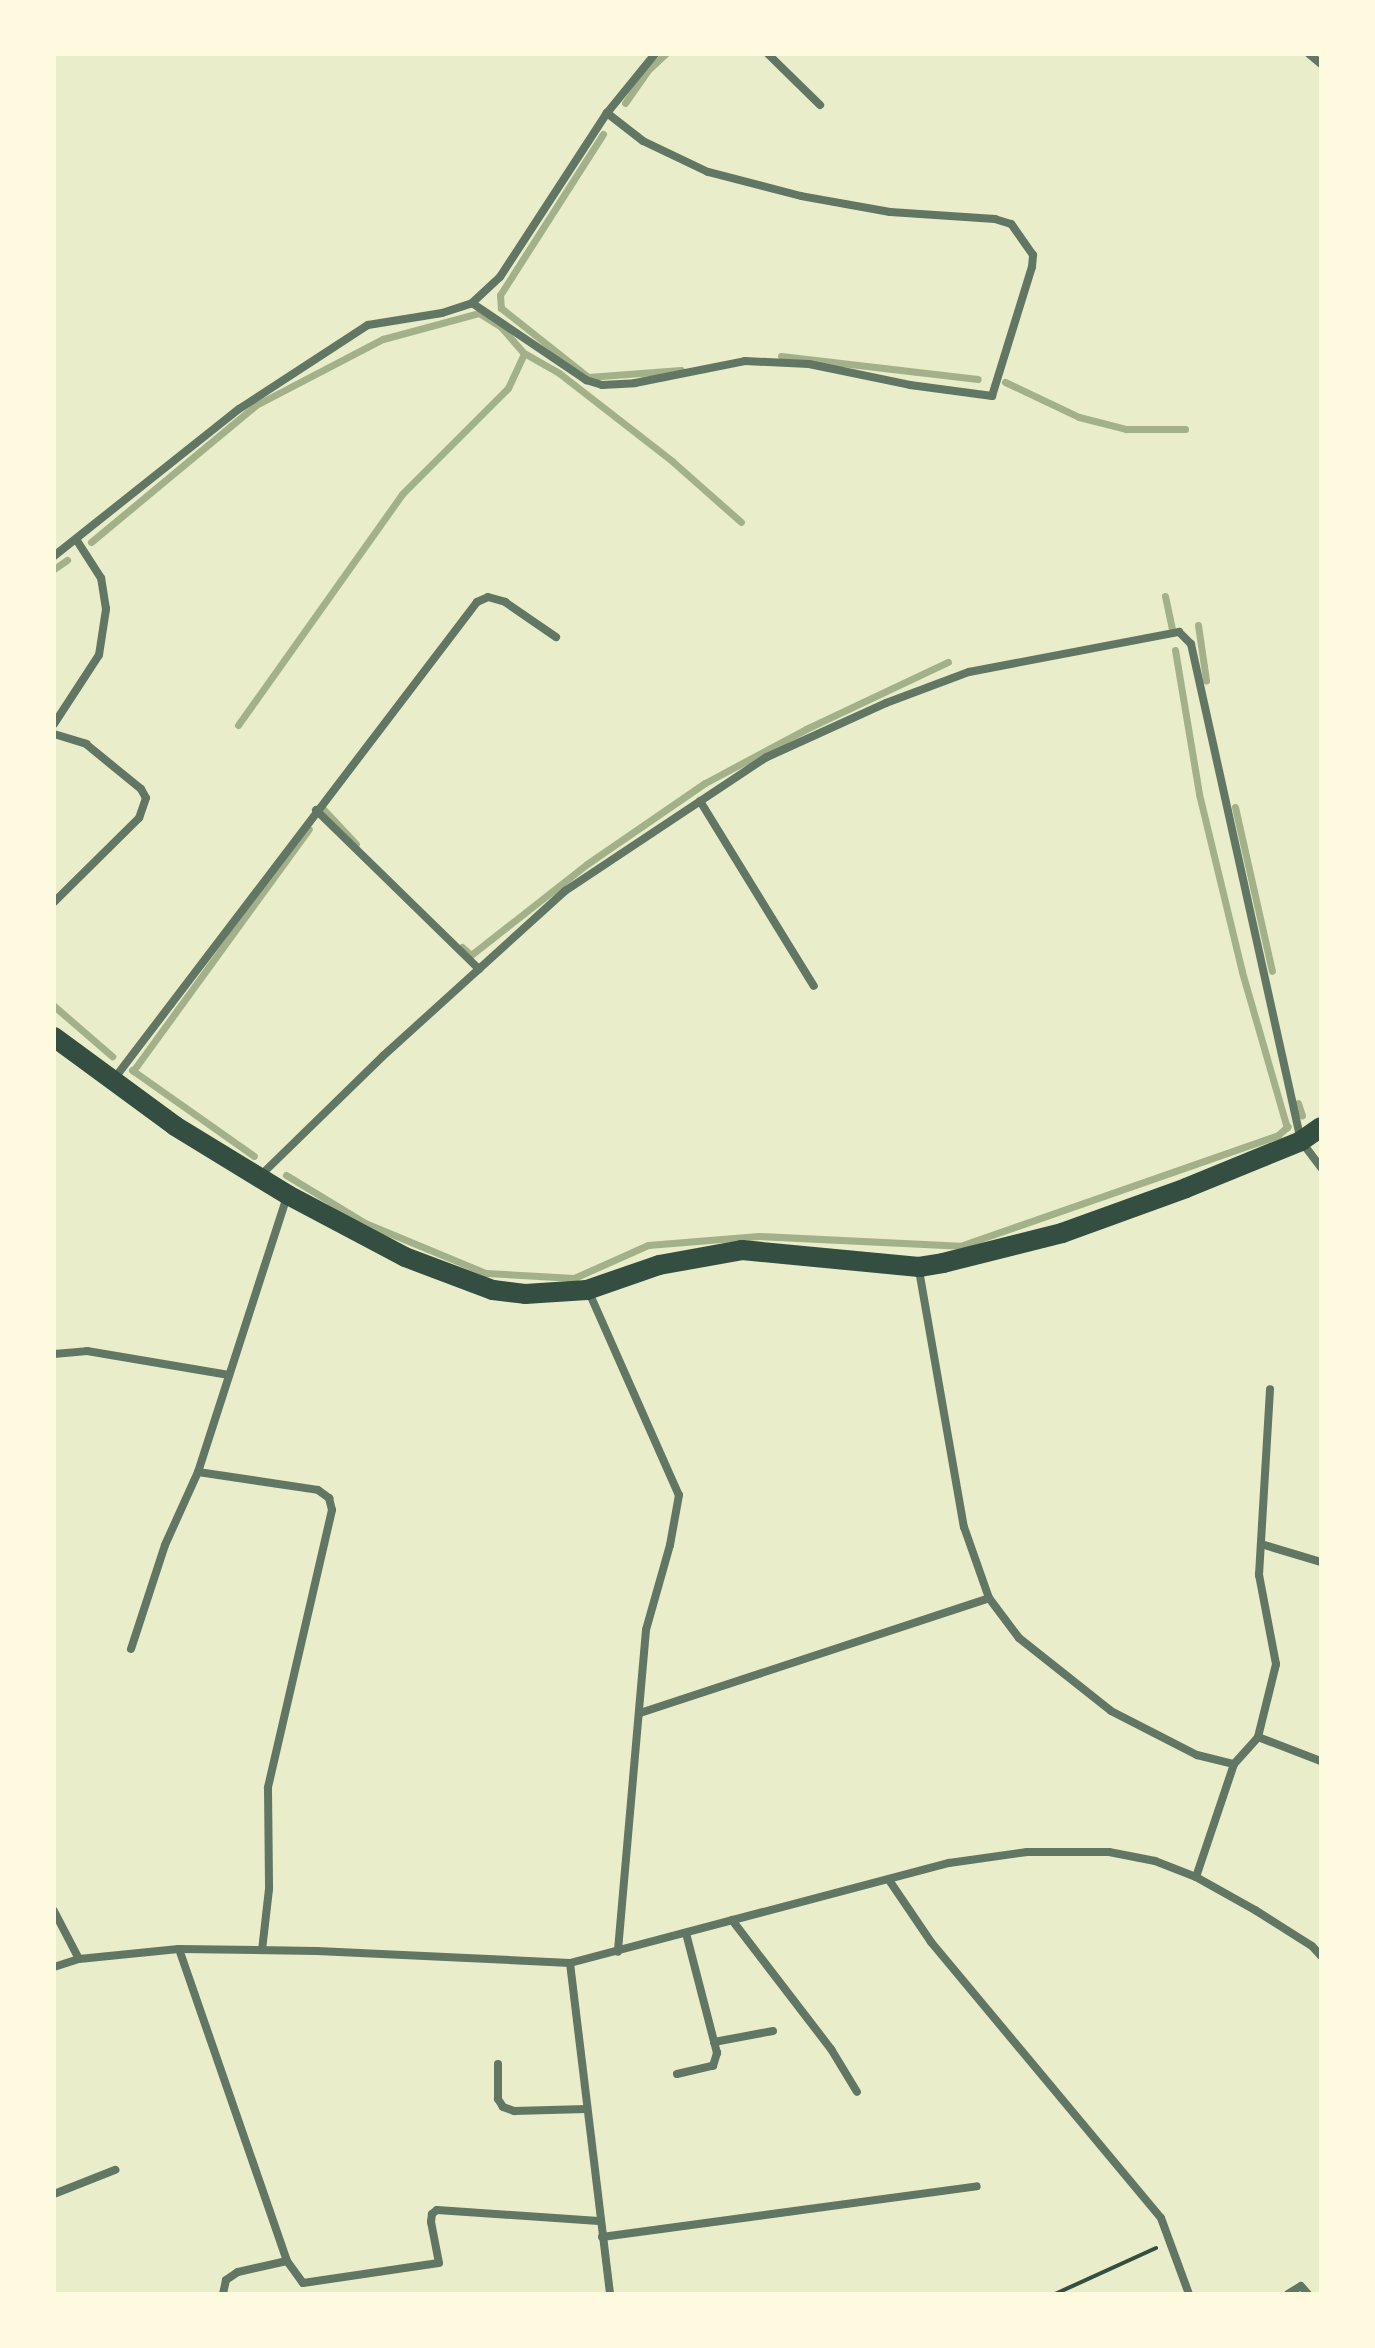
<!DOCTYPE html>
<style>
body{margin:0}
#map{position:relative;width:1375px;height:2348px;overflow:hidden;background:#e9edc9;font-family:"PT Sans Narrow",sans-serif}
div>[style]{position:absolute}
.stream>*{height:7px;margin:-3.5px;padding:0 3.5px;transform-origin:3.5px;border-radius:3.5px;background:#a3b18a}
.path>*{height:4px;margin:-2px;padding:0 2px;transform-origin:2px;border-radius:2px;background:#344e41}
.minor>*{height:8px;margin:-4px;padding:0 4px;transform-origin:4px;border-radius:4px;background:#617663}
.primary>*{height:20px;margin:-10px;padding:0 10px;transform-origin:10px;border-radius:10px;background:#344e41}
span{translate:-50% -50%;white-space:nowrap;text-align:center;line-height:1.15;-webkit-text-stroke:8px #fefae0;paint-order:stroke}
.frame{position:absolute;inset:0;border:56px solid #fefae0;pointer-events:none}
</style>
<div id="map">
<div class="stream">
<div style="left:1317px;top:54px;width:6px;rotate:51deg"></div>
<div style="left:625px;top:103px;width:39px;rotate:-55deg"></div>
<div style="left:647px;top:71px;width:25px;rotate:-43deg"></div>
<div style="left:603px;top:134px;width:191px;rotate:122.6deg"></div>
<div style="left:500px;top:295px;width:13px;rotate:86deg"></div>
<div style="left:501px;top:308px;width:111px;rotate:38.4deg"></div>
<div style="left:588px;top:377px;width:93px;rotate:-4.3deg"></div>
<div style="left:781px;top:356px;width:198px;rotate:6.7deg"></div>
<div style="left:1005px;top:382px;width:82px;rotate:25.3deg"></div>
<div style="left:1079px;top:417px;width:49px;rotate:14.3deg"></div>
<div style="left:1126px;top:429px;width:59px"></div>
<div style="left:91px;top:542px;width:214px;rotate:-39.7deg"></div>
<div style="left:256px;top:405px;width:143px;rotate:-27.5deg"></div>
<div style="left:383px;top:339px;width:99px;rotate:-15.2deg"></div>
<div style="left:479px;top:313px;width:26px;rotate:32deg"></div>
<div style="left:501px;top:327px;width:35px;rotate:49deg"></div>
<div style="left:524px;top:353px;width:40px;rotate:29.7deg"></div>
<div style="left:559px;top:373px;width:143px;rotate:37.9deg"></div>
<div style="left:672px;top:461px;width:92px;rotate:41.5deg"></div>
<div style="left:54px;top:569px;width:16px;rotate:-35deg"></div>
<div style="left:1165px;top:596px;width:35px;rotate:78deg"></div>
<div style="left:1198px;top:625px;width:56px;rotate:81.7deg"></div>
<div style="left:1175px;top:650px;width:146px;rotate:80.5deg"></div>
<div style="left:1199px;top:794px;width:183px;rotate:76.4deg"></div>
<div style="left:1242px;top:972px;width:162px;rotate:73.9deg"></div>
<div style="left:238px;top:725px;width:283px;rotate:-54.6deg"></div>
<div style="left:402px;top:494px;width:150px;rotate:-45deg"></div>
<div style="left:508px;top:388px;width:38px;rotate:-65deg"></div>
<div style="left:1235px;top:807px;width:168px;rotate:77.3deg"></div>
<div style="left:323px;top:809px;width:48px;rotate:46.7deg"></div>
<div style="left:462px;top:947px;width:12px;rotate:42deg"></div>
<div style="left:471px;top:955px;width:147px;rotate:-38.1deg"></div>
<div style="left:587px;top:864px;width:143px;rotate:-34.5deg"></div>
<div style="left:705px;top:783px;width:115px;rotate:-28.1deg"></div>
<div style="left:806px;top:729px;width:157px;rotate:-25.3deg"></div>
<div style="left:54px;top:1006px;width:77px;rotate:40.8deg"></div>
<div style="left:132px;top:1070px;width:149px;rotate:35.2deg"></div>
<div style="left:133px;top:1071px;width:299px;rotate:-54deg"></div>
<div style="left:1298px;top:1103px;width:13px;rotate:72deg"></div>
<div style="left:286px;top:1175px;width:92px;rotate:31.3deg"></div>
<div style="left:365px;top:1223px;width:131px;rotate:22.5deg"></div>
<div style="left:486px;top:1273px;width:88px;rotate:3.3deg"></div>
<div style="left:574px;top:1278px;width:81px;rotate:-24deg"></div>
<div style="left:648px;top:1245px;width:111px;rotate:-4.6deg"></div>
<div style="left:759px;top:1236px;width:201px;rotate:2.8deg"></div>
<div style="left:960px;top:1246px;width:337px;rotate:-19.2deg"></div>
<div style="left:1278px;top:1135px;width:13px;rotate:-42deg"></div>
</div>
<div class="path">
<div style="left:1055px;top:2294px;width:111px;rotate:-24.5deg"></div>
</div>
<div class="minor">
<div style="left:768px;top:54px;width:73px;rotate:44.4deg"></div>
<div style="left:1309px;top:54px;width:16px;rotate:40deg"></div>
<div style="left:472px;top:303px;width:138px;rotate:34deg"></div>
<div style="left:586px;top:380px;width:17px;rotate:17deg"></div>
<div style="left:602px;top:385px;width:33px;rotate:-3deg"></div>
<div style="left:635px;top:383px;width:112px;rotate:-11.3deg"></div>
<div style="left:745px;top:361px;width:64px;rotate:2.7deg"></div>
<div style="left:809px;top:364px;width:103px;rotate:11.7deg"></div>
<div style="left:910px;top:385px;width:83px;rotate:7.6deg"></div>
<div style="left:992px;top:396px;width:135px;rotate:-72.8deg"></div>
<div style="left:1032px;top:267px;width:12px;rotate:-85deg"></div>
<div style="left:1033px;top:255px;width:38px;rotate:-125deg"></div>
<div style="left:1011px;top:224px;width:17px;rotate:-163deg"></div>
<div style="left:995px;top:219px;width:105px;rotate:-176.2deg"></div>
<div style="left:890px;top:212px;width:90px;rotate:-169.8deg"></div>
<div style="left:801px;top:196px;width:96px;rotate:-165.5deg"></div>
<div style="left:708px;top:172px;width:72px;rotate:-154.5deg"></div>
<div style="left:643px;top:141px;width:46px;rotate:-142.1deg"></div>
<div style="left:54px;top:556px;width:236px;rotate:-38.5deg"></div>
<div style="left:239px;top:409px;width:154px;rotate:-33.1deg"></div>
<div style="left:368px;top:325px;width:75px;rotate:-9.2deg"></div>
<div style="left:442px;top:313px;width:32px;rotate:-18deg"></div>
<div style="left:472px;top:303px;width:38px;rotate:-43deg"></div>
<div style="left:500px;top:277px;width:196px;rotate:-56.9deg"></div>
<div style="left:607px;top:113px;width:76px;rotate:-50.9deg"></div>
<div style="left:54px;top:724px;width:82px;rotate:-56.9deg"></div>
<div style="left:99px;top:655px;width:47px;rotate:-81.3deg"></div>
<div style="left:106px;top:609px;width:31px;rotate:-99deg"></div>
<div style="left:101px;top:578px;width:46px;rotate:-122.7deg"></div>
<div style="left:54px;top:734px;width:34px;rotate:17deg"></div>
<div style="left:86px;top:744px;width:71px;rotate:39.3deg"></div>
<div style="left:141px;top:789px;width:10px;rotate:61deg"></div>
<div style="left:146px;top:798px;width:21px;rotate:109deg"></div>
<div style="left:139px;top:818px;width:120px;rotate:135.3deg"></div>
<div style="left:700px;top:801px;width:217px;rotate:58.4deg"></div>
<div style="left:316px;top:810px;width:228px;rotate:44.3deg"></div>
<div style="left:114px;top:1079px;width:599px;rotate:-52.73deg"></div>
<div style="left:477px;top:602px;width:12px;rotate:-24deg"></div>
<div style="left:488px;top:597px;width:18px;rotate:16deg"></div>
<div style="left:505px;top:602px;width:62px;rotate:34.5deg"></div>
<div style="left:261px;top:1175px;width:170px;rotate:-44.3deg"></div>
<div style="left:383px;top:1056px;width:246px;rotate:-42.2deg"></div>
<div style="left:565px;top:891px;width:242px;rotate:-33.6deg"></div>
<div style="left:767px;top:757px;width:131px;rotate:-24.4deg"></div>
<div style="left:886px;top:703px;width:89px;rotate:-20.5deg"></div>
<div style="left:969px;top:672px;width:214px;rotate:-10.8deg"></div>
<div style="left:1179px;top:632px;width:17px;rotate:45deg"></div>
<div style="left:1191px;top:644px;width:509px;rotate:77.52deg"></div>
<div style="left:1301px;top:1141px;width:34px;rotate:53deg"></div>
<div style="left:919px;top:1270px;width:261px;rotate:80.1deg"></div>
<div style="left:964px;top:1527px;width:75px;rotate:70.6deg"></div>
<div style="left:989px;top:1598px;width:50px;rotate:53.1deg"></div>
<div style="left:1019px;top:1638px;width:117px;rotate:38.4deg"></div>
<div style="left:1111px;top:1711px;width:97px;rotate:27.1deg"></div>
<div style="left:1197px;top:1755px;width:38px;rotate:14deg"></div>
<div style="left:588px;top:1290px;width:224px;rotate:66.1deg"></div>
<div style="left:679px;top:1495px;width:51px;rotate:100.2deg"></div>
<div style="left:670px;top:1545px;width:88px;rotate:105.8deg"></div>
<div style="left:646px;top:1630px;width:323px;rotate:95deg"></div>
<div style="left:54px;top:1354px;width:33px;rotate:-5deg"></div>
<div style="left:87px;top:1351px;width:144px;rotate:9.6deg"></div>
<div style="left:198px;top:1472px;width:121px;rotate:8.5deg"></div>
<div style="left:318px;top:1490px;width:14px;rotate:36deg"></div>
<div style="left:329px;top:1498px;width:12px;rotate:76deg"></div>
<div style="left:332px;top:1510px;width:285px;rotate:103deg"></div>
<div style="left:268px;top:1788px;width:101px;rotate:89.4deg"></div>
<div style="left:269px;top:1889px;width:61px;rotate:96.5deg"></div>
<div style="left:1261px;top:1544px;width:63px;rotate:16.7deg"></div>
<div style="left:131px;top:1649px;width:109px;rotate:-71.9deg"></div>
<div style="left:165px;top:1545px;width:80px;rotate:-65.7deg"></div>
<div style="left:198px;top:1472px;width:289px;rotate:-72.1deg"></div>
<div style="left:640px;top:1713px;width:367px;rotate:-18.2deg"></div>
<div style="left:1258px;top:1737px;width:67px;rotate:20.9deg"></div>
<div style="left:1196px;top:1877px;width:119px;rotate:-71.4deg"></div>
<div style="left:1234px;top:1764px;width:36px;rotate:-48deg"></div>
<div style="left:1258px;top:1737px;width:75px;rotate:-76.1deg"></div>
<div style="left:1276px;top:1664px;width:91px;rotate:-100.8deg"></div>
<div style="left:1259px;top:1575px;width:186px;rotate:-86.6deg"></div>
<div style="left:889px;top:1880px;width:75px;rotate:55.9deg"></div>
<div style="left:931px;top:1942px;width:359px;rotate:50.2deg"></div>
<div style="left:1161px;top:2218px;width:81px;rotate:69.8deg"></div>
<div style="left:54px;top:1911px;width:54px;rotate:62.5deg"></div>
<div style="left:732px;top:1920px;width:163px;rotate:52.5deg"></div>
<div style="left:831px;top:2049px;width:50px;rotate:58.8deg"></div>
<div style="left:179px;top:1949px;width:330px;rotate:70.9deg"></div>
<div style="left:287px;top:2261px;width:27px;rotate:54deg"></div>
<div style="left:303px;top:2283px;width:137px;rotate:-8.4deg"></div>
<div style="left:439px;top:2263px;width:42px;rotate:-101deg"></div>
<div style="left:431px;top:2222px;width:8px;rotate:-83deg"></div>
<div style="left:432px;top:2214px;width:6px;rotate:-39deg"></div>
<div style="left:437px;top:2210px;width:162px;rotate:3.9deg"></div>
<div style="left:570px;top:1963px;width:333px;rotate:83.1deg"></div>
<div style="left:54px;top:1967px;width:26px;rotate:-18deg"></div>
<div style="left:79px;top:1959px;width:100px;rotate:-5.7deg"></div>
<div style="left:179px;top:1949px;width:138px;rotate:0.8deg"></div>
<div style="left:317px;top:1951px;width:253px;rotate:2.7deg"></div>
<div style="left:570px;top:1963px;width:392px;rotate:-14.8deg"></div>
<div style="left:949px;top:1863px;width:79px;rotate:-8deg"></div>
<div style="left:1027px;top:1852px;width:82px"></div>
<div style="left:1109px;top:1852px;width:47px;rotate:11.1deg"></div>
<div style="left:1155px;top:1861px;width:44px;rotate:21.3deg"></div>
<div style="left:1196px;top:1877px;width:68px;rotate:29.2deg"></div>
<div style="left:1255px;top:1910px;width:67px;rotate:32.3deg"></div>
<div style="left:1312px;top:1946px;width:13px;rotate:48deg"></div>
<div style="left:714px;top:2042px;width:60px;rotate:-10.6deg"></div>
<div style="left:498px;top:2064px;width:35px;rotate:90deg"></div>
<div style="left:498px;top:2099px;width:9px;rotate:58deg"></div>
<div style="left:503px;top:2107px;width:12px;rotate:20deg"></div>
<div style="left:514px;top:2111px;width:72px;rotate:-1.6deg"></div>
<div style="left:677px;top:2074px;width:37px;rotate:-13deg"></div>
<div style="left:713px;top:2066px;width:14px;rotate:-73deg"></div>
<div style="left:717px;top:2053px;width:124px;rotate:-104.5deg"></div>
<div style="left:54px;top:2194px;width:66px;rotate:-21.5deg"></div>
<div style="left:602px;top:2237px;width:378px;rotate:-7.7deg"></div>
<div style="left:223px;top:2294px;width:14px;rotate:-78deg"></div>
<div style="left:226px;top:2280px;width:14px;rotate:-34deg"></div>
<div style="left:238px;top:2272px;width:50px;rotate:-12.7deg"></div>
<div style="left:1288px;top:2294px;width:15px;rotate:-32deg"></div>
<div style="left:1301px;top:2286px;width:11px;rotate:49deg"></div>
</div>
<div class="primary">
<div style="left:54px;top:1037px;width:150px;rotate:36.3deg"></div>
<div style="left:175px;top:1126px;width:132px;rotate:31.4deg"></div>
<div style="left:288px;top:1195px;width:132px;rotate:27.9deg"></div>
<div style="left:405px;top:1257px;width:94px;rotate:20.6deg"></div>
<div style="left:493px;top:1290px;width:32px;rotate:7deg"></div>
<div style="left:525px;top:1294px;width:62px;rotate:-3.7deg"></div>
<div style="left:587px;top:1290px;width:76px;rotate:-19.1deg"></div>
<div style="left:659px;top:1265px;width:84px;rotate:-10.2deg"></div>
<div style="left:742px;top:1250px;width:178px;rotate:5.5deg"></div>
<div style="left:919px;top:1267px;width:24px;rotate:-9deg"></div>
<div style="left:943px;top:1263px;width:123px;rotate:-14.1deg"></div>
<div style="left:1062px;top:1233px;width:132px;rotate:-19.9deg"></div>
<div style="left:1186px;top:1188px;width:124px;rotate:-22.2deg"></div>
<div style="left:1301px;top:1141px;width:24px;rotate:-35deg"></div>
</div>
<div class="frame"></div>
</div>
